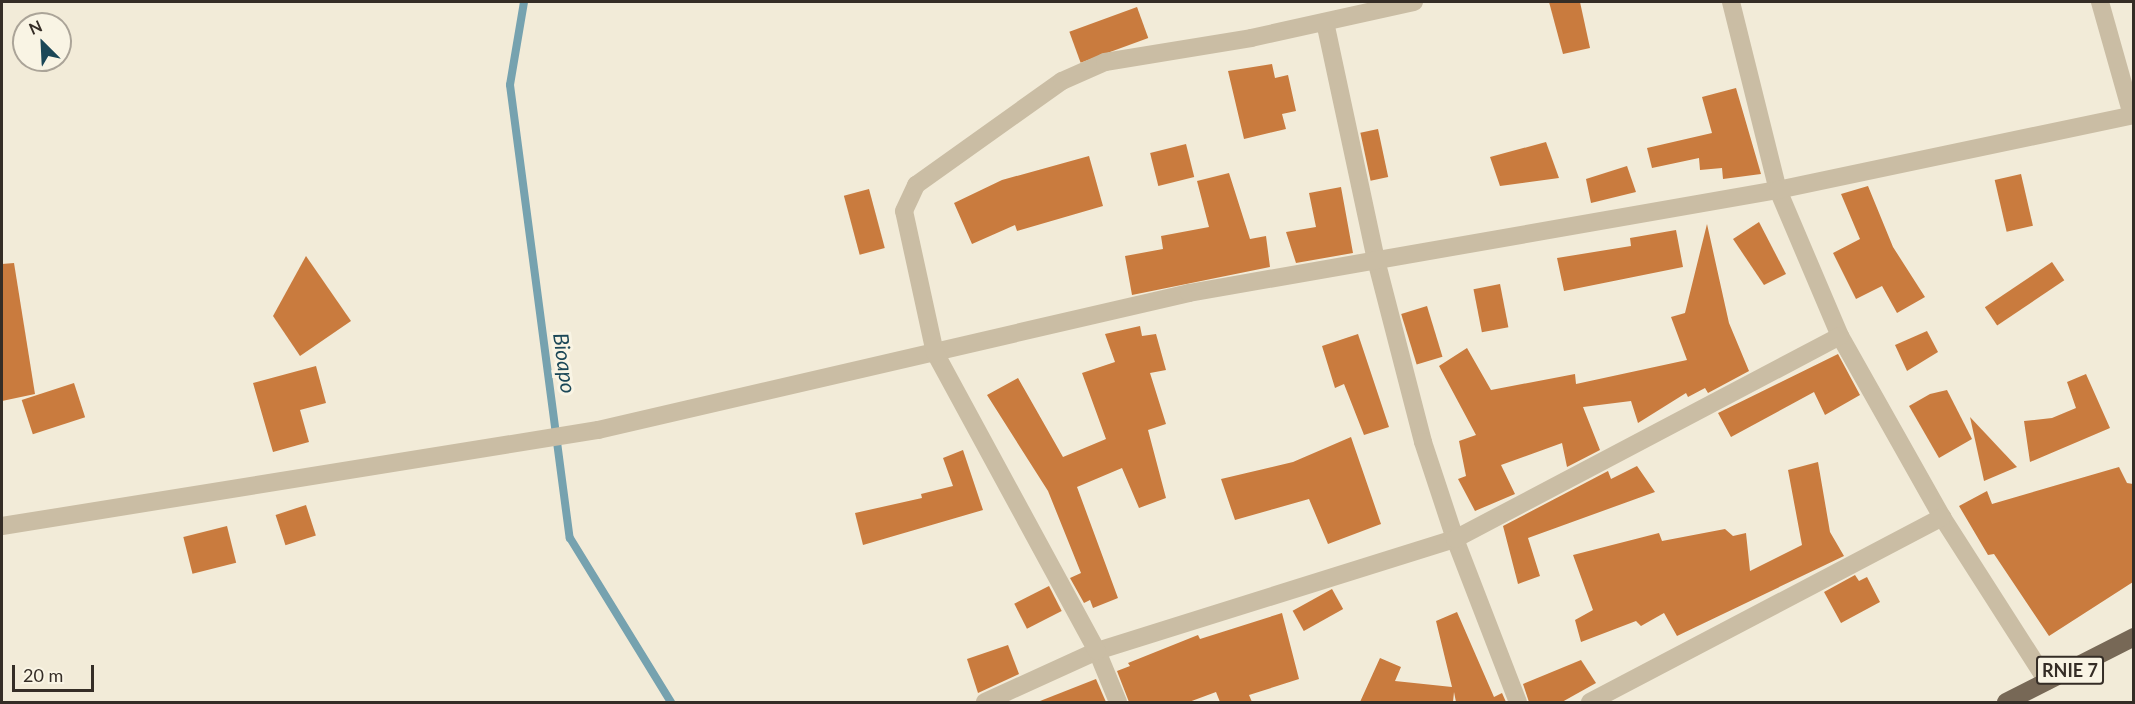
<!DOCTYPE html>
<style>
body{margin:0}
#map{position:relative;width:2135px;height:704px;overflow:hidden;background:#f2ebd8;font-family:Lato,sans-serif}
div>[style]{position:absolute}
.stream>*{height:8px;margin:-4px;padding:0 4px;transform-origin:4px;border-radius:4px;background:#76a2af}
.building>*{inset:0;background:#c97b3e;transform-origin:0 0}
.minor>*{height:18px;margin:-9px;padding:0 9px;transform-origin:9px;border-radius:9px;background:#cabda4}
.major>*{height:18px;margin:-9px;padding:0 9px;transform-origin:9px;border-radius:9px;background:#776856}
span{translate:-50% -50%;white-space:nowrap;text-align:center;line-height:1.15;-webkit-text-stroke:6px #f9f4e4;paint-order:stroke}
.shield-label span{padding:2px 4px;background:#f9f4e4;border:2px solid;border-radius:4px;-webkit-text-stroke-width:0}
.shield-label{font-size:18px;color:#352d26;font-weight:700}
.water-label{font-size:21px;color:#1b4757;font-style:italic}
.frame{position:absolute;inset:0;border:3px solid #352d26;pointer-events:none}
.north{position:absolute;left:12px;top:12px;width:60px;height:60px;box-sizing:border-box;background:#f9f4e4;border:2px solid #aba498;border-radius:50%;rotate:336deg;font-size:16px;font-weight:700;line-height:24px;text-align:center;color:#352d26}
.north::after{content:'';display:block;margin:auto;width:21px;height:27px;background:#1b4757;clip-path:polygon(50% 0,100% 100%,50% 72%,0 100%)}
.scale{position:absolute;left:12px;top:665px;width:82px;height:27px;box-sizing:border-box;border:3px solid #352d26;border-top:0;padding-left:8px;font-size:18px;line-height:21px;white-space:nowrap;color:#352d26;-webkit-text-stroke:4px #f9f4e4;paint-order:stroke}
</style>
<div id="map">
<div class="stream">
<div style="left:524px;top:2px;width:84px;rotate:99.6deg"></div>
<div style="left:510px;top:85px;width:457px;rotate:82.5deg"></div>
<div style="left:570px;top:538px;width:193px;rotate:58.4deg"></div>
</div>
<div class="building">
<div style="clip-path:polygon(1549px 2px,1580px 2px,1590px 48px,1563px 54px)"></div>
<div style="left:1137px;top:7px;width:33px;height:72px;rotate:70deg"></div>
<div style="clip-path:polygon(1272px 64px,1275px 78px,1288px 75px,1296px 111px,1282px 114px,1286px 129px,1244px 139px,1228px 71px)"></div>
<div style="clip-path:polygon(1736px 88px,1761px 174px,1723px 179px,1722px 168px,1700px 170px,1699px 158px,1652px 168px,1647px 148px,1712px 133px,1702px 97px)"></div>
<div style="left:1378px;top:129px;width:49px;height:18px;rotate:78deg"></div>
<div style="clip-path:polygon(1546px 142px,1559px 178px,1500px 186px,1490px 157px)"></div>
<div style="left:1186px;top:144px;width:34px;height:37px;rotate:76deg"></div>
<div style="clip-path:polygon(1089px 156px,1103px 206px,1017px 231px,1015px 225px,972px 244px,954px 203px,1002px 180px)"></div>
<div style="clip-path:polygon(1627px 166px,1636px 192px,1591px 203px,1586px 179px)"></div>
<div style="clip-path:polygon(1229px 173px,1250px 239px,1266px 236px,1270px 267px,1132px 295px,1125px 256px,1163px 249px,1161px 236px,1209px 227px,1197px 181px)"></div>
<div style="left:2021px;top:174px;width:53px;height:27px;rotate:77deg"></div>
<div style="clip-path:polygon(1868px 186px,1893px 247px,1925px 297px,1897px 313px,1882px 286px,1856px 299px,1833px 253px,1860px 239px,1841px 194px)"></div>
<div style="clip-path:polygon(1341px 187px,1353px 253px,1296px 263px,1286px 232px,1316px 227px,1309px 193px)"></div>
<div style="left:869px;top:189px;width:61px;height:26px;rotate:75deg"></div>
<div style="clip-path:polygon(1759px 222px,1786px 274px,1764px 285px,1733px 239px)"></div>
<div style="clip-path:polygon(1707px 224px,1729px 323px,1749px 371px,1708px 393px,1705px 388px,1688px 397px,1686px 393px,1638px 423px,1631px 401px,1583px 407px,1600px 450px,1567px 467px,1562px 443px,1501px 465px,1515px 494px,1475px 511px,1458px 479px,1466px 476px,1459px 441px,1476px 435px,1439px 366px,1467px 348px,1491px 390px,1575px 374px,1576px 384px,1687px 360px,1671px 317px,1685px 313px)"></div>
<div style="clip-path:polygon(1676px 230px,1683px 267px,1564px 291px,1557px 258px,1631px 246px,1630px 238px)"></div>
<div style="clip-path:polygon(306px 256px,351px 321px,300px 356px,273px 316px)"></div>
<div style="left:2052px;top:262px;width:22px;height:81px;rotate:56deg"></div>
<div style="clip-path:polygon(14px 263px,35px 394px,2px 401px,2px 264px)"></div>
<div style="left:1500px;top:284px;width:44px;height:27px;rotate:79deg"></div>
<div style="left:1427px;top:306px;width:53px;height:27px;rotate:73deg"></div>
<div style="clip-path:polygon(1140px 326px,1142px 336px,1156px 334px,1166px 370px,1150px 373px,1166px 424px,1148px 430px,1166px 498px,1139px 508px,1122px 468px,1077px 487px,1118px 598px,1093px 608px,1090px 600px,1084px 603px,1070px 578px,1081px 573px,1048px 491px,987px 395px,1018px 378px,1063px 457px,1106px 439px,1082px 373px,1115px 362px,1105px 334px)"></div>
<div style="clip-path:polygon(1927px 331px,1938px 352px,1907px 371px,1895px 345px)"></div>
<div style="clip-path:polygon(1358px 334px,1389px 427px,1364px 435px,1344px 384px,1335px 388px,1322px 346px)"></div>
<div style="clip-path:polygon(1838px 354px,1860px 395px,1825px 415px,1814px 392px,1731px 437px,1718px 413px)"></div>
<div style="clip-path:polygon(316px 366px,326px 403px,300px 410px,309px 442px,273px 452px,253px 383px)"></div>
<div style="clip-path:polygon(2086px 374px,2110px 428px,2030px 462px,2024px 421px,2052px 418px,2076px 408px,2067px 382px)"></div>
<div style="left:74px;top:383px;width:36px;height:55px;rotate:72deg"></div>
<div style="clip-path:polygon(1947px 390px,1972px 439px,1939px 458px,1909px 406px,1930px 394px)"></div>
<div style="clip-path:polygon(1970px 417px,2017px 467px,1984px 481px)"></div>
<div style="clip-path:polygon(1351px 437px,1381px 524px,1328px 544px,1309px 499px,1235px 520px,1221px 479px,1293px 462px)"></div>
<div style="clip-path:polygon(963px 450px,983px 510px,863px 545px,855px 513px,922px 498px,921px 494px,953px 486px,943px 458px)"></div>
<div style="clip-path:polygon(1818px 462px,1830px 532px,1844px 556px,1677px 636px,1664px 613px,1641px 626px,1636px 621px,1581px 642px,1575px 620px,1593px 610px,1573px 555px,1659px 533px,1662px 541px,1725px 529px,1733px 536px,1746px 533px,1750px 571px,1802px 545px,1788px 470px)"></div>
<div style="clip-path:polygon(1637px 466px,1655px 492px,1528px 538px,1540px 576px,1518px 584px,1503px 526px,1608px 471px,1611px 479px)"></div>
<div style="clip-path:polygon(2119px 467px,2127px 483px,2133px 484px,2133px 582px,2049px 636px,1994px 554px,1988px 555px,1959px 506px,1987px 491px,1992px 504px)"></div>
<div style="left:306px;top:505px;width:32px;height:32px;rotate:72deg"></div>
<div style="left:227px;top:526px;width:38px;height:45px;rotate:76deg"></div>
<div style="clip-path:polygon(1855px 575px,1859px 581px,1867px 577px,1880px 602px,1841px 623px,1824px 592px)"></div>
<div style="left:1049px;top:586px;width:28px;height:39px;rotate:63deg"></div>
<div style="left:1332px;top:589px;width:23px;height:45px;rotate:61deg"></div>
<div style="clip-path:polygon(1457px 612px,1494px 697px,1502px 693px,1506px 702px,1456px 702px,1454px 692px,1453px 702px,1360px 702px,1380px 658px,1401px 667px,1395px 681px,1452px 687px,1436px 621px)"></div>
<div style="clip-path:polygon(1282px 613px,1299px 679px,1249px 695px,1252px 702px,1220px 702px,1216px 692px,1189px 702px,1129px 702px,1117px 671px,1130px 666px,1128px 663px,1198px 635px,1200px 639px)"></div>
<div style="clip-path:polygon(1008px 645px,1019px 674px,978px 693px,967px 659px)"></div>
<div style="clip-path:polygon(1581px 660px,1596px 683px,1562px 702px,1529px 702px,1523px 684px)"></div>
<div style="clip-path:polygon(1096px 679px,1106px 702px,1040px 702px,1040px 701px)"></div>
</div>
<div class="minor">
<div style="left:1731px;top:2px;width:194px;rotate:76deg"></div>
<div style="left:1778px;top:190px;width:159px;rotate:67deg"></div>
<div style="left:1840px;top:336px;width:208px;rotate:60.6deg"></div>
<div style="left:1942px;top:517px;width:195px;rotate:57.4deg"></div>
<div style="left:2100px;top:2px;width:117px;rotate:74.2deg"></div>
<div style="left:1325px;top:22px;width:243px;rotate:77.9deg"></div>
<div style="left:1376px;top:260px;width:188px;rotate:75.5deg"></div>
<div style="left:1423px;top:442px;width:102px;rotate:71.7deg"></div>
<div style="left:1455px;top:539px;width:175px;rotate:68.9deg"></div>
<div style="left:2px;top:526px;width:604px;rotate:-9.15deg"></div>
<div style="left:598px;top:430px;width:607px;rotate:-13.05deg"></div>
<div style="left:1189px;top:293px;width:598px;rotate:-9.92deg"></div>
<div style="left:1778px;top:190px;width:364px;rotate:-11.9deg"></div>
<div style="left:985px;top:702px;width:123px;rotate:-24.5deg"></div>
<div style="left:1097px;top:651px;width:375px;rotate:-17.4deg"></div>
<div style="left:1455px;top:539px;width:435px;rotate:-27.8deg"></div>
<div style="left:1118px;top:702px;width:55px;rotate:-112.4deg"></div>
<div style="left:1097px;top:651px;width:339px;rotate:-118.5deg"></div>
<div style="left:935px;top:353px;width:145px;rotate:-102.3deg"></div>
<div style="left:904px;top:211px;width:29px;rotate:-65deg"></div>
<div style="left:916px;top:185px;width:179px;rotate:-35.5deg"></div>
<div style="left:1062px;top:81px;width:47px;rotate:-23.8deg"></div>
<div style="left:1105px;top:62px;width:148px;rotate:-9.3deg"></div>
<div style="left:1251px;top:38px;width:167px;rotate:-12.5deg"></div>
<div style="left:1590px;top:702px;width:398px;rotate:-27.7deg"></div>
</div>
<div class="major">
<div style="left:2006px;top:702px;width:144px;rotate:-26.9deg"></div>
</div>
<div class="shield-label">
<span style="left:2070px;top:670px">RNIE 7</span>
</div>
<div class="water-label">
<span style="left:565px;top:363px;rotate:82deg">Bioapo</span>
</div>
<div class="frame"></div>
<div class="north">N</div>
<div class="scale">20 m</div>
</div>
